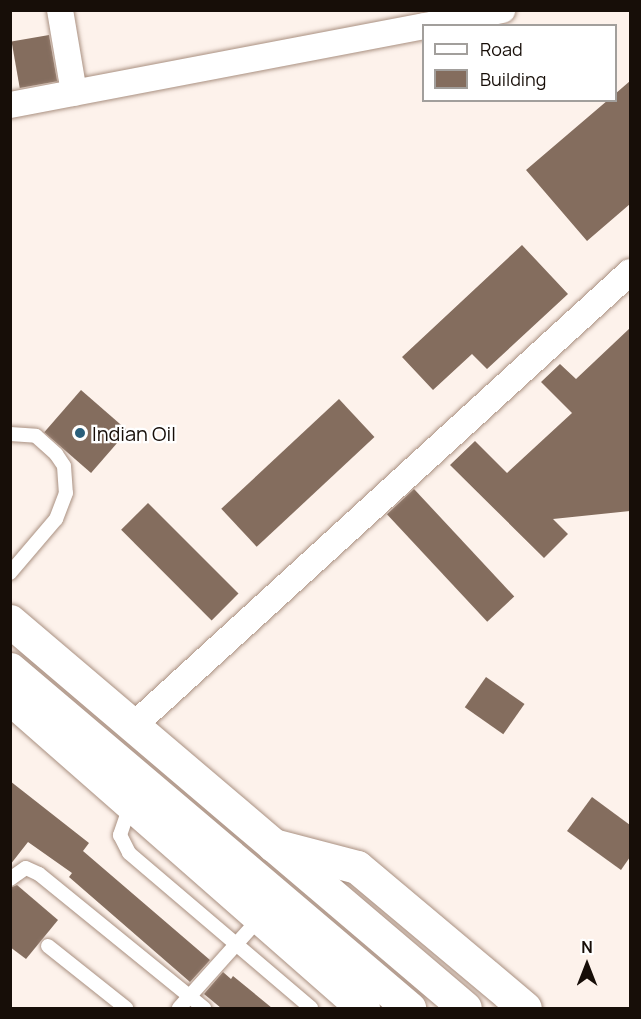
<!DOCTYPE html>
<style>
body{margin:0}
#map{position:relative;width:641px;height:1019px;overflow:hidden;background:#fdf2eb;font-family:Manrope,sans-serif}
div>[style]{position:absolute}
.building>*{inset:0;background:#846d5e;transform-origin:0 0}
.roads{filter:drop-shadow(0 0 2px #a99081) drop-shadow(0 0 2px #a99081)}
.lane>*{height:14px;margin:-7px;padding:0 7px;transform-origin:7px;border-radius:7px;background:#fff}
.street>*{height:26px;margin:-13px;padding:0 13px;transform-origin:13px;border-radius:13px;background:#fff}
.secondary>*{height:33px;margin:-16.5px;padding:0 16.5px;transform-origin:16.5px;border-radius:16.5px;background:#fff}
.highway>*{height:33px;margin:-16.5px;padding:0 16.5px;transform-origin:16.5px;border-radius:16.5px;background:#fff}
.dots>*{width:16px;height:16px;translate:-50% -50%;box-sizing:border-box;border:3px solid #fff;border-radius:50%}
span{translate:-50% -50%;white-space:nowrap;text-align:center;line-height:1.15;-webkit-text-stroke:4.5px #fff;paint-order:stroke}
.poi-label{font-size:20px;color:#170e08}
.left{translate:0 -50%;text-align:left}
.frame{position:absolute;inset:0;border:12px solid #170e08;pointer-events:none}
.legend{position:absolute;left:422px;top:24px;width:195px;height:78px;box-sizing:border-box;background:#fff;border:2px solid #a29f9c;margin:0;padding:8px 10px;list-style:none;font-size:18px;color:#170e08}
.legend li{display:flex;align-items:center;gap:12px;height:30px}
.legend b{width:30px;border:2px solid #a29f9c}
.north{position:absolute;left:557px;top:935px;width:60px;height:60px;-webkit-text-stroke:4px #fff;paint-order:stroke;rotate:0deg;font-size:16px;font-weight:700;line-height:24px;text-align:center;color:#170e08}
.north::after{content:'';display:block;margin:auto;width:21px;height:27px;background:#170e08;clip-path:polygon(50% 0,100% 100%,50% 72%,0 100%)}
</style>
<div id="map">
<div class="building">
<div style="left:49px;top:35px;width:47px;height:38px;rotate:80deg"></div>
<div style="clip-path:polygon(630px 81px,630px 204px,587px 241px,526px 170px,608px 100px,615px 100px,615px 94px)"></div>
<div style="clip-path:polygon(522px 245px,568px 294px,487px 369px,472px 354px,433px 390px,402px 357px)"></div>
<div style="clip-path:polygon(630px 328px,630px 511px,553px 519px,568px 534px,544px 558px,450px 465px,475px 441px,507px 473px,572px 413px,541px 382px,560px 364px,576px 379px)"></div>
<div style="left:81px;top:390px;width:62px;height:56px;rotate:41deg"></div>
<div style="left:339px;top:399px;width:52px;height:161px;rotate:47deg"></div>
<div style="left:414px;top:489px;width:147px;height:37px;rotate:47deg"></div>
<div style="left:148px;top:503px;width:128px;height:38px;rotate:45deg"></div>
<div style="left:486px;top:677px;width:47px;height:37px;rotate:35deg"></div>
<div style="clip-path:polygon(10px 781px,89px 843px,83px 851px,210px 960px,190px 982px,69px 877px,72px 873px,28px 842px,10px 865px)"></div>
<div style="clip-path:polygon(592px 797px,630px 825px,630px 857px,621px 870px,567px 831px)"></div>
<div style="clip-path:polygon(17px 885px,58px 920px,26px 959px,10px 947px,10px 888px)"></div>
<div style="clip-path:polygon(223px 972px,231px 979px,233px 976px,272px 1008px,221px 1008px,204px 994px)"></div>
</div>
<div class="roads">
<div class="lane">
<div style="left:10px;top:434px;width:26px;rotate:4deg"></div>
<div style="left:36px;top:436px;width:27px;rotate:42deg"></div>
<div style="left:56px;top:454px;width:14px;rotate:56deg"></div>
<div style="left:64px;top:466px;width:27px;rotate:86deg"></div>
<div style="left:66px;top:493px;width:28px;rotate:111deg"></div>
<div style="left:56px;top:519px;width:71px;rotate:130.4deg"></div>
<div style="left:130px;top:806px;width:31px;rotate:109deg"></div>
<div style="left:120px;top:835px;width:20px;rotate:63deg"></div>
<div style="left:129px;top:853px;width:239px;rotate:40.4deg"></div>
<div style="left:10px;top:879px;width:19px;rotate:-35deg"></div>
<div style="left:26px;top:868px;width:14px;rotate:25deg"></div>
<div style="left:39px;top:874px;width:213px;rotate:39.1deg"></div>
<div style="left:48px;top:946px;width:100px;rotate:38.5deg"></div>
<div style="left:179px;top:1008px;width:118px;rotate:-48.1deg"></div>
</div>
<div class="street">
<div style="left:60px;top:10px;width:84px;rotate:80.4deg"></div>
<div style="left:425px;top:26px;width:79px;rotate:-11.7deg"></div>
<div style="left:10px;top:105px;width:421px;rotate:-10.8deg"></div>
<div style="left:133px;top:726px;width:673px;rotate:-42.41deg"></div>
</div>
<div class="secondary">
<div style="left:10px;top:698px;width:470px;rotate:41.3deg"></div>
<div style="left:273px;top:845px;width:87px;rotate:14.7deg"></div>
<div style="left:357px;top:867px;width:219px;rotate:40deg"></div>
</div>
<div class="highway">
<div style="left:10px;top:621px;width:597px;rotate:40.38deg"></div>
<div style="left:10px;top:669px;width:524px;rotate:40.35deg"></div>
</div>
</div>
<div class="dots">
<div style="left:80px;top:433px;background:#2a5f7b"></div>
</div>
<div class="poi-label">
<span class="left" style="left:92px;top:433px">Indian Oil</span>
</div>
<div class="frame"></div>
<ul class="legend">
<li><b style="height:8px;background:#fff"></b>Road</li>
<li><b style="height:16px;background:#846d5e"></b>Building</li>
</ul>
<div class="north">N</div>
</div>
